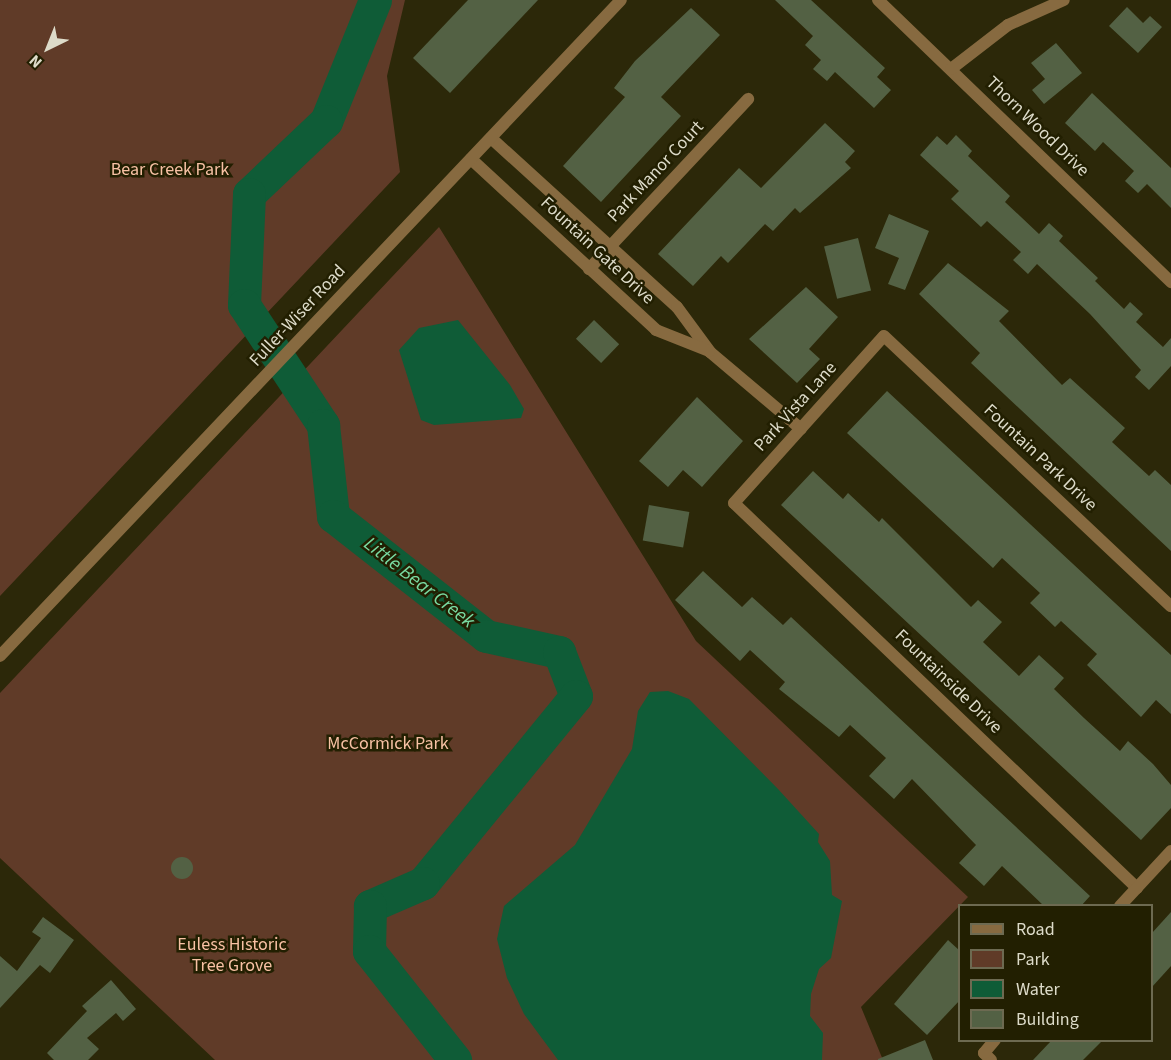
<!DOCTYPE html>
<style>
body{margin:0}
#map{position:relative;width:1171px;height:1060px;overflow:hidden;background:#2c2809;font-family:"Source Sans 3",sans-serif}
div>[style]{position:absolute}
.green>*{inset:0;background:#603b28}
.water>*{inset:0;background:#0f5c37}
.river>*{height:33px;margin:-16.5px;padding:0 16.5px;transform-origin:16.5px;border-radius:16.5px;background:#0f5c37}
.building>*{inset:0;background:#536144;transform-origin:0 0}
.round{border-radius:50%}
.minor>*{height:12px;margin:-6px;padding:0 6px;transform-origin:6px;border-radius:6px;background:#876a40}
.tertiary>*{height:12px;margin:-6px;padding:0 6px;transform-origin:6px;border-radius:6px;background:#876a40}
span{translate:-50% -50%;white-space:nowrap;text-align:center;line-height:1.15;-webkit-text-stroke:5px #221f01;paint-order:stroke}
.street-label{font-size:18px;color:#dddbc9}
.park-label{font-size:18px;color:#f8c1a4}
.water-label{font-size:20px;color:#79dba2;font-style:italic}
.legend{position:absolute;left:958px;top:904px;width:195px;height:138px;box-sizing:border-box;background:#221f01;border:2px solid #6d6a51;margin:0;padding:8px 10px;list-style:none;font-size:18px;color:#dddbc9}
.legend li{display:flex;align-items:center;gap:12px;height:30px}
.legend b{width:30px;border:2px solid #6d6a51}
.north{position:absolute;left:18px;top:18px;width:60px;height:60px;-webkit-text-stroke:4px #221f01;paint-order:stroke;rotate:223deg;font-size:16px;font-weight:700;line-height:24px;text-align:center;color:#dddbc9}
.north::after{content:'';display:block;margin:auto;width:21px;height:27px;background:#dddbc9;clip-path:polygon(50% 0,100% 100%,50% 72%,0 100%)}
</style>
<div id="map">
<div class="green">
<div style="clip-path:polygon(0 0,405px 0,387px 76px,400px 172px,0 596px)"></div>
<div style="clip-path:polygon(439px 227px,696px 641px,968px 897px,861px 1007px,883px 1060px,215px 1060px,0 858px,0 693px)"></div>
</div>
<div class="water">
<div style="clip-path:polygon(458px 320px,510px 385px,524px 409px,521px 418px,434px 425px,421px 420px,399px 350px,419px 328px)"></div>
<div style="clip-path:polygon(668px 691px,689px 699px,778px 789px,819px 834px,818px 842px,830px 861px,832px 895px,842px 901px,831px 958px,819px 969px,811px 994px,810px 1016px,823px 1033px,822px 1060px,558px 1060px,524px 1014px,507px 978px,497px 939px,504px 906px,575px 845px,632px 749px,638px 711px,650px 692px)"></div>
</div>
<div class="river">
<div style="left:375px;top:0;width:131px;rotate:112deg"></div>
<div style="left:326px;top:121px;width:106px;rotate:136.5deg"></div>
<div style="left:249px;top:194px;width:111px;rotate:92.6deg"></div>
<div style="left:244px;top:305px;width:144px;rotate:56.6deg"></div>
<div style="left:323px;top:425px;width:92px;rotate:83.7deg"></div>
<div style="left:333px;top:516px;width:194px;rotate:38.1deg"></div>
<div style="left:486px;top:636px;width:75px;rotate:12.4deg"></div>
<div style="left:559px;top:652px;width:47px;rotate:68.9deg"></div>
<div style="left:576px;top:696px;width:242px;rotate:129.3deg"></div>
<div style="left:423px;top:883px;width:58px;rotate:156.5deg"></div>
<div style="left:370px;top:906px;width:45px;rotate:91.3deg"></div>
<div style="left:369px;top:951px;width:139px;rotate:51.7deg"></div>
</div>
<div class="building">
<div style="clip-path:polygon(468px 0,538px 0,450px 93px,413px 58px)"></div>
<div style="clip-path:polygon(775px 0,811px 0,885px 68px,877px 77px,891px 90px,874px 108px,835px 72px,827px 81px,813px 69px,821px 60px,805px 45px,813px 36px)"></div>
<div style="clip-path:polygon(1127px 7px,1143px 23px,1150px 16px,1162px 27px,1138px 53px,1109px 26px)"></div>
<div style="clip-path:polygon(691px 8px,720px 35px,661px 97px,681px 116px,601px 202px,563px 166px,625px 97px,614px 88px,635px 61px)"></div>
<div style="clip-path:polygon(1056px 43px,1082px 73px,1044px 104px,1032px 90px,1045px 79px,1031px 63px)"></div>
<div style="clip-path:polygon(1092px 93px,1171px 168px,1171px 208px,1147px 184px,1138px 193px,1125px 181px,1134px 171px,1103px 142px,1095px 151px,1065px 123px)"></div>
<div style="clip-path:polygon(825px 123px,855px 151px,845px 162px,851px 168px,800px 213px,795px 208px,773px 231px,765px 224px,728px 263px,721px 256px,693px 286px,658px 254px,739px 168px,761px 188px)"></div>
<div style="clip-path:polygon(956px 135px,972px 151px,968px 156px,1010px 196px,1005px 202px,1039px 234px,1049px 223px,1063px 236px,1059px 241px,1098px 278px,1095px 281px,1124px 309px,1130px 302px,1143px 314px,1136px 322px,1163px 347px,1171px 338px,1171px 366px,1149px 390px,1135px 377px,1141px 370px,1090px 314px,1037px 264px,1028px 274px,1013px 260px,1021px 252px,987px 221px,981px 227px,951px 199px,959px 191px,920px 155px,937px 136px,947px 145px)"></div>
<div style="clip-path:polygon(889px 214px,929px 231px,905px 290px,888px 284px,899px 258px,875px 248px)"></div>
<div style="left:858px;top:238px;width:54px;height:35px;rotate:76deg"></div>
<div style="clip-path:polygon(948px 263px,1009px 311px,999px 321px,1062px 385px,1070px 378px,1125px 428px,1112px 442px,1149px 476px,1155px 470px,1171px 485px,1171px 551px,971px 363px,980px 353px,919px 294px)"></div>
<div style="clip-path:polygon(806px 287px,838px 317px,809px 349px,820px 359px,797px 383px,749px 339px)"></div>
<div style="left:594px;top:320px;width:35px;height:26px;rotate:44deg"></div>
<div style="clip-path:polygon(887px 391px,1171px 655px,1171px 714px,1156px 700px,1141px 717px,1087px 665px,1097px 654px,1061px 621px,1055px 627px,1030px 603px,1040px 593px,1002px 558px,993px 568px,847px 433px)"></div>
<div style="clip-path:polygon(697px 397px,743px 441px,702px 487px,683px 470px,668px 487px,639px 461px)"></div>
<div style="clip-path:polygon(813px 471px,843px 499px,848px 493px,879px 522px,882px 518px,971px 607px,978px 600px,1002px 622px,983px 642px,1019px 676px,1039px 655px,1064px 678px,1054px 689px,1084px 718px,1120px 751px,1128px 741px,1153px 764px,1171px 785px,1171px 808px,1141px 840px,781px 505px)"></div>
<div style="left:649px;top:505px;width:41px;height:36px;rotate:10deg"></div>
<div style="clip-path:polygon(703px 571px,742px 607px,752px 597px,783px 625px,791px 617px,1090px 896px,1081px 906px,1044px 906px,1002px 866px,984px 886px,959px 863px,976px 845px,912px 779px,894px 799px,869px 776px,886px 758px,850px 725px,839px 737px,779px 689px,785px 682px,750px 650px,740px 661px,675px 600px)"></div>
<div class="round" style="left:171px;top:857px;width:22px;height:22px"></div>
<div style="clip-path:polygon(1171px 912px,1171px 966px,1152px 987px,1152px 933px)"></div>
<div style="clip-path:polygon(43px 917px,74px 940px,50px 973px,40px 965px,0 1008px,0 956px,17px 971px,41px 938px,32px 932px)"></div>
<div style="clip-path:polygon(948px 940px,960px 951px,960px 1000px,927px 1035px,894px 1004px)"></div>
<div style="clip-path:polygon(111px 980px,136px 1009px,123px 1021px,116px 1013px,87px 1038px,99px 1049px,88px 1060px,54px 1060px,47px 1053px,87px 1011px,82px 1006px)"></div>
<div style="clip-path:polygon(925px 1040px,933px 1060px,878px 1060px,878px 1059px)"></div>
<div style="clip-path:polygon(1051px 1041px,1102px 1041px,1083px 1060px,1033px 1060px)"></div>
</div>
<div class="minor">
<div style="left:878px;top:0;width:407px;rotate:43.9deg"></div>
<div style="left:951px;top:69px;width:72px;rotate:-37.7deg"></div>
<div style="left:1008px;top:25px;width:61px;rotate:-24.1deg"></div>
<div style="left:491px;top:138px;width:251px;rotate:42.3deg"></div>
<div style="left:677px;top:307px;width:56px;rotate:53.7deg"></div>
<div style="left:710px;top:352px;width:119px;rotate:40.2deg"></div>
<div style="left:471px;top:159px;width:252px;rotate:42.7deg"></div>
<div style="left:656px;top:330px;width:57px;rotate:21.6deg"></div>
<div style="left:589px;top:269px;width:233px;rotate:-46.9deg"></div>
<div style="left:1137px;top:888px;width:557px;rotate:-136.31deg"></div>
<div style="left:734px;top:503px;width:224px;rotate:-48.1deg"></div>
<div style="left:884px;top:336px;width:394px;rotate:43.3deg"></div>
<div style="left:1120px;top:906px;width:75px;rotate:-47.2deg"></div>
<div style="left:991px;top:1060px;width:10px;rotate:-135deg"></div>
<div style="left:984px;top:1053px;width:17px;rotate:-50deg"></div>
</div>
<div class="tertiary">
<div style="left:0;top:656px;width:903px;rotate:-46.57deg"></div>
</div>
<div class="street-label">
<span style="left:1037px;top:127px;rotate:44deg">Thorn Wood Drive</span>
<span style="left:656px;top:172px;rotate:-47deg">Park Manor Court</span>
<span style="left:597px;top:251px;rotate:43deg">Fountain Gate Drive</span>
<span style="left:298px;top:316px;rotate:-47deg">Fuller-Wiser Road</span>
<span style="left:796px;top:407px;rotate:-48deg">Park Vista Lane</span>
<span style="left:1040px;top:458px;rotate:43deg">Fountain Park Drive</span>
<span style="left:948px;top:682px;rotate:44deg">Fountainside Drive</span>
</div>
<div class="park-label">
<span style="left:170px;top:170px">Bear Creek Park</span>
<span style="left:388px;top:744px">McCormick Park</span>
<span style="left:232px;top:956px">Euless Historic<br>Tree Grove</span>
</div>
<div class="water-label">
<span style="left:419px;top:583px;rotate:38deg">Little Bear Creek</span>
</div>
<ul class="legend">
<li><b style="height:8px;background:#876a40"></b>Road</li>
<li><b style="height:16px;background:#603b28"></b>Park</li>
<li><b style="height:16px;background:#0f5c37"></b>Water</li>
<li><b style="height:16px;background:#536144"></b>Building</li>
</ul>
<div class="north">N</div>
</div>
